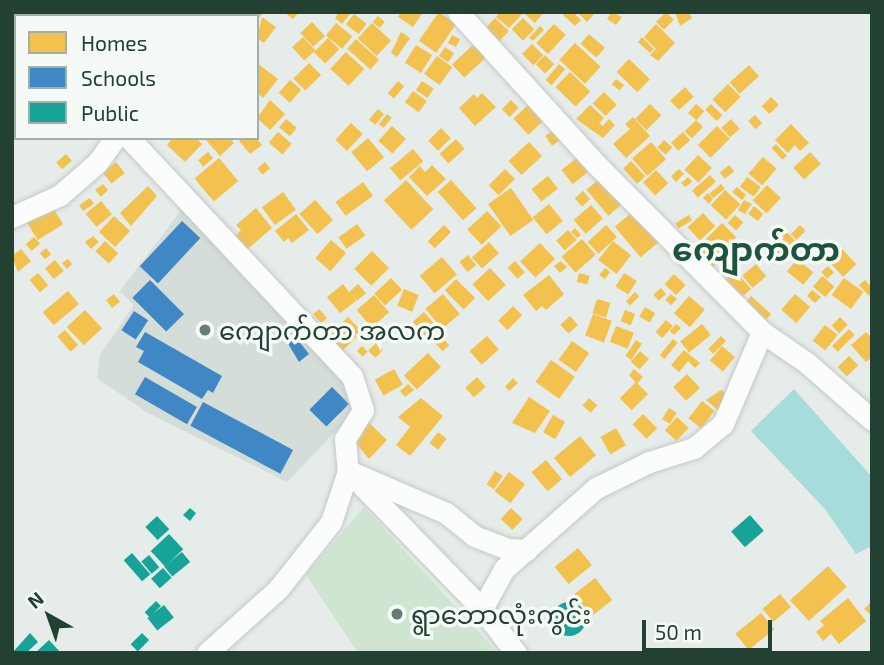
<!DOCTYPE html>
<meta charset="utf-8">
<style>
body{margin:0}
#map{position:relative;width:884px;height:665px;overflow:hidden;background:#e6ece9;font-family:"Exo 2","Noto Sans Myanmar",sans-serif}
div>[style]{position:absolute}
.built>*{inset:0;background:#d4ddd8}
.green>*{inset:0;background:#cfe5d2}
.water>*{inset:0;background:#a6dcda}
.homes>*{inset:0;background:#f2c14e;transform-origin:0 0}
.schools>*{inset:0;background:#3f88c5;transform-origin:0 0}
.public>*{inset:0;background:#17a398;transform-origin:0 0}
.round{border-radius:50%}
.roads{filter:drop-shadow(0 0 2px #c3c9c6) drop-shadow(0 0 2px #c3c9c6)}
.minor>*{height:21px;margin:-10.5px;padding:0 10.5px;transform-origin:10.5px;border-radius:10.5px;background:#fbfcfc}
.dots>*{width:19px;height:19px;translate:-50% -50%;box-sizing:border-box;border:4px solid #f5faf6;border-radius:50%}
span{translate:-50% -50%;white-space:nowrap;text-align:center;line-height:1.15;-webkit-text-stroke:7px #f5faf6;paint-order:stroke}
.poi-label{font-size:26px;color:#224133}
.left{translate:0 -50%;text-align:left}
.district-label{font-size:33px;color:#1d543d;font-weight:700}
.frame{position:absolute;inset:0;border:14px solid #224133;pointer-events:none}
.legend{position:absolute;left:14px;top:14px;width:245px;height:126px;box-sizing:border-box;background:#f5faf6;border:2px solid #a1b0a8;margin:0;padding:9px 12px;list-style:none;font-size:21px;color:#224133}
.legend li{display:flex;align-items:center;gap:14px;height:35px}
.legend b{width:35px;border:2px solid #a1b0a8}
.north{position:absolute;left:14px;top:581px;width:70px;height:70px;-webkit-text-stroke:5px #f5faf6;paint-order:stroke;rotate:320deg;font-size:19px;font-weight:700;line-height:28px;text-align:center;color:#224133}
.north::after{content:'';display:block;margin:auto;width:24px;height:32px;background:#224133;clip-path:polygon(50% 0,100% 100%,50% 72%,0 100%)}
.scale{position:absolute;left:642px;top:620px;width:130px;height:32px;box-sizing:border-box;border:4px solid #224133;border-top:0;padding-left:9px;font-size:21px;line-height:24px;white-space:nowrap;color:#224133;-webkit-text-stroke:5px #f5faf6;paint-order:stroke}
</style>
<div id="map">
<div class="built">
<div style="clip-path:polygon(182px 209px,353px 394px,358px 408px,287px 482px,148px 413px,97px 378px,100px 355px,134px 305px,120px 291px)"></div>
</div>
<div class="green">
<div style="clip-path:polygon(364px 507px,498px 653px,358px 653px,306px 575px)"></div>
</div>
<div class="water">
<div style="clip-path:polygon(794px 389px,872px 477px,872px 546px,856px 554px,825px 509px,751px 431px)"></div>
</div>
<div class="homes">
<div style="clip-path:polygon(52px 12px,82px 12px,49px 16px)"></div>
<div style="clip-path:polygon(230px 12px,264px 12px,257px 20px,257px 16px)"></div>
<div style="clip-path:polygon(284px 12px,299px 12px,293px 19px)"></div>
<div style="clip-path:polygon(339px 12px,350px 14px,342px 24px,335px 18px)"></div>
<div style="clip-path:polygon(401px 12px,423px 12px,413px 27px,398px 17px)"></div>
<div style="left:439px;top:12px;width:21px;height:35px;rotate:35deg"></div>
<div style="clip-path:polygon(500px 12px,524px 12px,509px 28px,496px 17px)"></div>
<div style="clip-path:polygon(544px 12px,535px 23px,525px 14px,527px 12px)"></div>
<div style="clip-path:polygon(566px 12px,573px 12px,581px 20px,575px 26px,563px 15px)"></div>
<div style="clip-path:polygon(577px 12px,596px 12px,587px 22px)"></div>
<div style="clip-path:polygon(612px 12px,622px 17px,616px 25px,607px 19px)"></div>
<div style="left:666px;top:12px;width:11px;height:14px;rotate:45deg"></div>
<div style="clip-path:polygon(675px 12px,688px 12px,692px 18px,680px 26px)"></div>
<div style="left:354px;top:14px;width:16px;height:13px;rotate:38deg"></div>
<div style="left:378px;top:16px;width:9px;height:8px;rotate:41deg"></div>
<div style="clip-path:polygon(262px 17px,276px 27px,264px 43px,257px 38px)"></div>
<div style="left:495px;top:18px;width:19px;height:15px;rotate:43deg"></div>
<div style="left:523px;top:18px;width:16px;height:16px;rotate:45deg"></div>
<div style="left:312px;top:22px;width:19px;height:16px;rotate:47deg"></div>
<div style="left:336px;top:23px;width:21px;height:16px;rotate:39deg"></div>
<div style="left:372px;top:23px;width:26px;height:21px;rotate:43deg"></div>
<div style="left:554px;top:24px;width:16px;height:26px;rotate:43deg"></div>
<div style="clip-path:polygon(656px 24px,675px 43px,658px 61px,650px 55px,656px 49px,644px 37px)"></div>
<div style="clip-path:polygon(540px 26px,544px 30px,533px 41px,529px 38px)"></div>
<div style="clip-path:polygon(401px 32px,410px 38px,397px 57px,391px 53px)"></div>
<div style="left:589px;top:34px;width:21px;height:13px;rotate:41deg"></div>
<div style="left:452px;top:35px;width:9px;height:9px;rotate:27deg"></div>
<div style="left:303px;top:37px;width:18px;height:15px;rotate:47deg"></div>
<div style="clip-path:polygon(642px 37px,654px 49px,650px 53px,638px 42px)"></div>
<div style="left:328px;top:38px;width:16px;height:20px;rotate:45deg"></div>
<div style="left:356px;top:39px;width:31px;height:13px;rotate:42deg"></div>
<div style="left:575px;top:43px;width:35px;height:23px;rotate:43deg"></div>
<div style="left:474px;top:44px;width:18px;height:30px;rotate:47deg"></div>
<div style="left:532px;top:44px;width:16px;height:14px;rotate:45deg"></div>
<div style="left:416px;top:45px;width:19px;height:21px;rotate:32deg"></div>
<div style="left:445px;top:47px;width:11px;height:11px;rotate:34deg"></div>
<div style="left:346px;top:52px;width:25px;height:23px;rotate:43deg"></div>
<div style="left:545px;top:55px;width:13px;height:13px;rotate:45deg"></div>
<div style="left:437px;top:56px;width:19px;height:22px;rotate:36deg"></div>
<div style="left:629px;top:59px;width:29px;height:18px;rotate:44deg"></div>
<div style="clip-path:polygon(257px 63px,278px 79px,263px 98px,257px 93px)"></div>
<div style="left:309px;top:63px;width:17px;height:22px;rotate:45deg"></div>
<div style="left:559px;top:64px;width:8px;height:21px;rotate:40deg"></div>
<div style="left:749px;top:65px;width:15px;height:26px;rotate:48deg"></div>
<div style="left:570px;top:72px;width:28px;height:21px;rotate:44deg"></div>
<div style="left:616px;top:79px;width:10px;height:7px;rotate:37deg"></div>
<div style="left:290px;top:80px;width:15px;height:17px;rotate:42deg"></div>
<div style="left:398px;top:81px;width:8px;height:16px;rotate:40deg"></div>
<div style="left:422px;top:81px;width:14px;height:11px;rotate:34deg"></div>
<div style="left:728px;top:84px;width:18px;height:22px;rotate:45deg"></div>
<div style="left:685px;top:87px;width:13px;height:20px;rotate:48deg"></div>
<div style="left:413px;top:91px;width:17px;height:14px;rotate:36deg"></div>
<div style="left:604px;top:92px;width:18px;height:16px;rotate:45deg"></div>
<div style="clip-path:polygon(482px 93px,496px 107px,475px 126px,459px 108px,474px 94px,477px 98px)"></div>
<div style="left:771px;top:97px;width:11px;height:13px;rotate:45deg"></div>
<div style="clip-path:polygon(270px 100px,285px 114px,270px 130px,257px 118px)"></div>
<div style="left:511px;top:100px;width:11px;height:13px;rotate:45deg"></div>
<div style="left:650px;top:104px;width:16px;height:21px;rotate:45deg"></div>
<div style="left:696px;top:104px;width:11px;height:12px;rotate:41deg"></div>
<div style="left:711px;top:104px;width:16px;height:8px;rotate:45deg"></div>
<div style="left:528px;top:105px;width:22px;height:20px;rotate:47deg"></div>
<div style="clip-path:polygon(590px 105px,604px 118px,599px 123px,603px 126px,609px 119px,615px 125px,603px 138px,576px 119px)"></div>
<div style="left:378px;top:109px;width:8px;height:14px;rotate:40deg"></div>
<div style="left:387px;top:114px;width:6px;height:13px;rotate:39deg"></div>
<div style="left:755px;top:115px;width:11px;height:9px;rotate:49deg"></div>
<div style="clip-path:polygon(633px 117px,650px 136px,626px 158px,613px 144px,630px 129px,625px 124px)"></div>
<div style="left:286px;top:119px;width:14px;height:11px;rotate:39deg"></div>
<div style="left:731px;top:119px;width:13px;height:13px;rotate:48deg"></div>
<div style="left:696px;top:120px;width:10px;height:16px;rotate:45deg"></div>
<div style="left:351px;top:123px;width:16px;height:23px;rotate:43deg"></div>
<div style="clip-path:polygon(791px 124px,809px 143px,800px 151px,795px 145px,788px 153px,775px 140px)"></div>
<div style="left:392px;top:126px;width:19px;height:20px;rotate:43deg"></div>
<div style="left:717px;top:126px;width:18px;height:27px;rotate:45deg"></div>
<div style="left:441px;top:128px;width:14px;height:18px;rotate:45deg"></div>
<div style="left:555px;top:129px;width:12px;height:12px;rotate:55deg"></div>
<div style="left:278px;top:132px;width:18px;height:14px;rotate:41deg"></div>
<div style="left:683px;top:132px;width:11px;height:16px;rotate:49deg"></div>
<div style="clip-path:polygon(173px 138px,196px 138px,202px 144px,185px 162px,167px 145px)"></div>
<div style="clip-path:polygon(204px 138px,230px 138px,234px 143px,220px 156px)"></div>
<div style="clip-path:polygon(242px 138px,256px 138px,262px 145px,250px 154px,239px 141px)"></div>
<div style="left:368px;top:138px;width:25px;height:22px;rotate:50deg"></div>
<div style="left:456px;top:139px;width:13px;height:22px;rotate:48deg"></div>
<div style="left:664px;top:140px;width:11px;height:10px;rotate:41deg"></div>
<div style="left:529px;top:142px;width:19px;height:28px;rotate:47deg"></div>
<div style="left:651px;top:142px;width:23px;height:25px;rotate:49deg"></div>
<div style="left:776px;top:144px;width:16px;height:6px;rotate:47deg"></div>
<div style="left:413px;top:149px;width:16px;height:30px;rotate:50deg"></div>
<div style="left:208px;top:152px;width:8px;height:13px;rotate:50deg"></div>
<div style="left:810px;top:152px;width:16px;height:23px;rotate:47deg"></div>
<div style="left:66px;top:154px;width:9px;height:13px;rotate:49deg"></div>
<div style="left:698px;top:155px;width:19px;height:20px;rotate:43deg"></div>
<div style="left:578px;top:157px;width:18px;height:21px;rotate:52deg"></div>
<div style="left:763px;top:157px;width:18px;height:22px;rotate:41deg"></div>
<div style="left:219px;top:158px;width:30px;height:32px;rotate:50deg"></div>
<div style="left:631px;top:161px;width:21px;height:11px;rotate:47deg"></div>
<div style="left:116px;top:162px;width:14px;height:17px;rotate:51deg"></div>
<div style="left:265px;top:162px;width:8px;height:10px;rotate:50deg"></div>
<div style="clip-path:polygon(432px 165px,446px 179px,427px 196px,409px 177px,420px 166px,425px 172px)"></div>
<div style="left:729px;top:165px;width:8px;height:12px;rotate:50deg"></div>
<div style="left:505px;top:169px;width:14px;height:23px;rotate:45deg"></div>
<div style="clip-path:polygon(679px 169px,684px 174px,676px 182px,671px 176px)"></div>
<div style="left:656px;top:170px;width:18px;height:18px;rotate:47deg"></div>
<div style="left:604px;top:175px;width:34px;height:23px;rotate:50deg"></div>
<div style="left:710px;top:175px;width:9px;height:24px;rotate:49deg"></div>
<div style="left:548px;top:176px;width:16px;height:21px;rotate:52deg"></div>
<div style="clip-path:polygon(688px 177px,692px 182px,685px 187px,681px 183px)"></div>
<div style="left:747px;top:177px;width:17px;height:12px;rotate:36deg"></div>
<div style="left:406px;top:180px;width:40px;height:30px;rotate:47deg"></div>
<div style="left:451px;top:180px;width:38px;height:18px;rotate:48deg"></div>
<div style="left:363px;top:182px;width:17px;height:34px;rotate:54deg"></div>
<div style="clip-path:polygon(103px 184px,108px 190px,101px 197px,95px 190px)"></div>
<div style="left:721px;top:184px;width:6px;height:15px;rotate:51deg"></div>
<div style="left:767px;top:185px;width:19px;height:21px;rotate:43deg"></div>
<div style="clip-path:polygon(148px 186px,157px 196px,131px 226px,120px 213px)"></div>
<div style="clip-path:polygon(737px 187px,746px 195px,742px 200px,732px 192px)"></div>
<div style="left:511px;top:188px;width:39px;height:28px;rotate:55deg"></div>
<div style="left:725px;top:190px;width:21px;height:21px;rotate:43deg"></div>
<div style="left:583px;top:191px;width:11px;height:11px;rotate:49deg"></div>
<div style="left:283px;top:192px;width:22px;height:26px;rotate:54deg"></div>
<div style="clip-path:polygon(708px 193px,713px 199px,709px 204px,703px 198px)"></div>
<div style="left:90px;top:198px;width:7px;height:13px;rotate:56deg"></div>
<div style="left:315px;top:200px;width:27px;height:21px;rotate:48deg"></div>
<div style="clip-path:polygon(744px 200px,752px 204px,745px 214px,738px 210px)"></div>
<div style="left:101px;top:201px;width:17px;height:20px;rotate:50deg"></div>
<div style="left:50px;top:203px;width:25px;height:30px;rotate:58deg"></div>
<div style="left:549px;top:204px;width:22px;height:21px;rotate:51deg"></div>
<div style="left:591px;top:205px;width:18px;height:23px;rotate:49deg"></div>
<div style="clip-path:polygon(754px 206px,763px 214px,758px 221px,748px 214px)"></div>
<div style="clip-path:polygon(256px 208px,272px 228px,244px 252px,233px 238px,241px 230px,236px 225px)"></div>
<div style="left:637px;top:208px;width:40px;height:29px;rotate:50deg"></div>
<div style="left:487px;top:211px;width:21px;height:27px;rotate:47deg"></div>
<div style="left:703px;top:213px;width:18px;height:21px;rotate:47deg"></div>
<div style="clip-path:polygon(296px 214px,309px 230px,292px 243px,288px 238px,284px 242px,275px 231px)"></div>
<div style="left:689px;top:215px;width:6px;height:16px;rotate:59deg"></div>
<div style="left:735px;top:215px;width:11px;height:11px;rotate:41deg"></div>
<div style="left:114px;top:216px;width:22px;height:22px;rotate:43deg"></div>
<div style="left:722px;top:223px;width:20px;height:24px;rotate:45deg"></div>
<div style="left:357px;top:224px;width:14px;height:23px;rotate:54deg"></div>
<div style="left:444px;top:225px;width:10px;height:23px;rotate:45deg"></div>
<div style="left:606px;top:225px;width:16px;height:25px;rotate:47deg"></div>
<div style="left:800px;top:225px;width:8px;height:13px;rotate:45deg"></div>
<div style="clip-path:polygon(575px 228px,581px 235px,577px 238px,571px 232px)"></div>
<div style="left:568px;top:230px;width:13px;height:16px;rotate:48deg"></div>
<div style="clip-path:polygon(786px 231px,798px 244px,778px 262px,769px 252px)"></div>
<div style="clip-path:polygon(93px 236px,99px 242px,91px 249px,85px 242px)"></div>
<div style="left:34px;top:237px;width:9px;height:11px;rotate:49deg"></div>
<div style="left:582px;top:239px;width:21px;height:27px;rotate:49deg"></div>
<div style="left:331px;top:240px;width:20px;height:24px;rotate:41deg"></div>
<div style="left:105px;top:241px;width:18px;height:14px;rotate:43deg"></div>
<div style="left:613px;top:241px;width:23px;height:24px;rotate:38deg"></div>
<div style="left:489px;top:242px;width:15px;height:23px;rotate:48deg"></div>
<div style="left:540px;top:243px;width:22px;height:27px;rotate:47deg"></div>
<div style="left:703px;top:243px;width:24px;height:10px;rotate:45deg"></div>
<div style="left:46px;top:248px;width:8px;height:8px;rotate:50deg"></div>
<div style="clip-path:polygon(21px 249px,31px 261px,18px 272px,12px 256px)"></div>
<div style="left:842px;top:249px;width:21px;height:18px;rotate:47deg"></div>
<div style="left:372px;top:251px;width:24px;height:25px;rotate:45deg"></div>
<div style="left:468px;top:255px;width:13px;height:11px;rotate:51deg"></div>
<div style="left:442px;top:257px;width:23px;height:29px;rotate:50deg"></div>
<div style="clip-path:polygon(68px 259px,72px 264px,67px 269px,62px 263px)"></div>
<div style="left:797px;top:259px;width:21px;height:16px;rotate:39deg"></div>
<div style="left:55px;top:260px;width:14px;height:13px;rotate:51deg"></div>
<div style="left:515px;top:261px;width:15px;height:10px;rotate:48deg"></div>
<div style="clip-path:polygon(561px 261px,567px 267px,560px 273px,554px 266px)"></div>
<div style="left:756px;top:264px;width:16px;height:18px;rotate:50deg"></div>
<div style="left:828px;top:266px;width:9px;height:9px;rotate:49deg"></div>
<div style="left:490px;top:268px;width:23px;height:24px;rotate:47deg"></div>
<div style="clip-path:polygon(605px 268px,610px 272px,605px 279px,599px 275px)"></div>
<div style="left:735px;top:271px;width:24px;height:14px;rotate:48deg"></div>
<div style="left:38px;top:273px;width:16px;height:11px;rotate:50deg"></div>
<div style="left:579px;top:273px;width:11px;height:9px;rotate:15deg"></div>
<div style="left:624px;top:273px;width:15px;height:16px;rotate:32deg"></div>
<div style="left:674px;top:274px;width:16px;height:14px;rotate:43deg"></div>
<div style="clip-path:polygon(549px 275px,564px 294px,546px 310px,542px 306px,536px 311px,523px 295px)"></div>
<div style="left:822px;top:276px;width:16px;height:14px;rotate:40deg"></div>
<div style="left:391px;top:278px;width:16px;height:23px;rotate:47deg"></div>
<div style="left:844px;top:278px;width:24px;height:21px;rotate:36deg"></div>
<div style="left:456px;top:279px;width:27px;height:16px;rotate:45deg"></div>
<div style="clip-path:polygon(865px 280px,872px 288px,869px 296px,859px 285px)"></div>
<div style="clip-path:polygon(343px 284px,349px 292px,358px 284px,366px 293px,357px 301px,352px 294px,356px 301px,340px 313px,327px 297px)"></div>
<div style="left:661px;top:288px;width:8px;height:10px;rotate:50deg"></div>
<div style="left:404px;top:289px;width:16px;height:18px;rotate:22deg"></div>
<div style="clip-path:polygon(812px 290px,821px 297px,815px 303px,807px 296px)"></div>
<div style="left:68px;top:291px;width:17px;height:33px;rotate:50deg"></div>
<div style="left:635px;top:292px;width:6px;height:13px;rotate:45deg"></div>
<div style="left:114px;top:294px;width:10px;height:10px;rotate:53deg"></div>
<div style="left:443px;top:294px;width:26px;height:23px;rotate:50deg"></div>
<div style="clip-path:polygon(671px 294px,677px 299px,671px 305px,665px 300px)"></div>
<div style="left:795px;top:294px;width:20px;height:21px;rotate:41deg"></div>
<div style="left:374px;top:295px;width:23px;height:23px;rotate:49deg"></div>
<div style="left:689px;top:296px;width:21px;height:23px;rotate:41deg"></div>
<div style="left:751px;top:296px;width:27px;height:13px;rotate:42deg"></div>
<div style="left:597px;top:299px;width:14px;height:15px;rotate:17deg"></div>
<div style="left:513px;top:306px;width:13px;height:21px;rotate:45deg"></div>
<div style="left:645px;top:307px;width:12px;height:11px;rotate:31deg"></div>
<div style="left:319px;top:309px;width:12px;height:8px;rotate:48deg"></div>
<div style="left:85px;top:310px;width:25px;height:25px;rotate:47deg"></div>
<div style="left:625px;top:310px;width:11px;height:12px;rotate:22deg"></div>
<div style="left:424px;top:312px;width:20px;height:15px;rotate:49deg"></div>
<div style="left:593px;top:314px;width:20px;height:23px;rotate:20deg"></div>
<div style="left:570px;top:316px;width:12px;height:13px;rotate:48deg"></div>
<div style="left:348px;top:317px;width:20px;height:31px;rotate:45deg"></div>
<div style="left:840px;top:317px;width:11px;height:12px;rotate:45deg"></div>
<div style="left:666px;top:320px;width:9px;height:16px;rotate:41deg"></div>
<div style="clip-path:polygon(676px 324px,681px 328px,674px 335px,670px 331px)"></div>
<div style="left:702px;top:324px;width:14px;height:28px;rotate:51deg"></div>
<div style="left:825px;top:325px;width:16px;height:20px;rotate:38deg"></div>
<div style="left:616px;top:326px;width:19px;height:17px;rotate:21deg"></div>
<div style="left:849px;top:329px;width:8px;height:24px;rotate:45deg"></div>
<div style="left:65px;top:330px;width:20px;height:10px;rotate:49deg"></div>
<div style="clip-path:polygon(866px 332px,872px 338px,872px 357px,866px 362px,851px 345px)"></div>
<div style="left:487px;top:336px;width:18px;height:23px;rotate:49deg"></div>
<div style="left:721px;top:336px;width:7px;height:18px;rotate:45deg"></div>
<div style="left:442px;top:337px;width:11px;height:9px;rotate:49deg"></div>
<div style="left:673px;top:339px;width:6px;height:21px;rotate:39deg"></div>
<div style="left:636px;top:340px;width:7px;height:19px;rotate:34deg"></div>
<div style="left:572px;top:341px;width:21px;height:23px;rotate:35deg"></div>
<div style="left:376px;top:343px;width:10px;height:11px;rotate:45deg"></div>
<div style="left:362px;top:346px;width:8px;height:7px;rotate:45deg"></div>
<div style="left:722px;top:346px;width:17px;height:19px;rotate:40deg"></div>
<div style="clip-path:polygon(684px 350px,700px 363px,695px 368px,688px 361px,679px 372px,671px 365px)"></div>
<div style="left:640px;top:351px;width:12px;height:14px;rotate:42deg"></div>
<div style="left:428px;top:353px;width:19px;height:33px;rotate:47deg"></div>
<div style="left:849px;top:356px;width:13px;height:16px;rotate:45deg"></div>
<div style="left:551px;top:360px;width:29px;height:27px;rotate:35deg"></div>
<div style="left:394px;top:369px;width:18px;height:22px;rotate:61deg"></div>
<div style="clip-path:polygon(634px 369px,643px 377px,637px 384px,629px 375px)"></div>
<div style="left:687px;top:374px;width:19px;height:19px;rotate:47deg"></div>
<div style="left:477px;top:377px;width:13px;height:16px;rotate:48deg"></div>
<div style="clip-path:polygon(513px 378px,518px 383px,509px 391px,505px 387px)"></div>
<div style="left:636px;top:382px;width:17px;height:23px;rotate:45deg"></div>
<div style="clip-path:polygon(408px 384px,414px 390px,405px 397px,400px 391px)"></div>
<div style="clip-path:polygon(721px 390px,730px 397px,719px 411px,706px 400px)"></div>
<div style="clip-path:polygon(529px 397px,550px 411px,535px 433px,512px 423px)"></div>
<div style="clip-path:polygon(421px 398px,443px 416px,410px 456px,396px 445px,410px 427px,398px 417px)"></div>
<div style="left:589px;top:398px;width:11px;height:10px;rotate:41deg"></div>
<div style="left:702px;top:401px;width:16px;height:22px;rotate:38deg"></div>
<div style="left:669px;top:408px;width:9px;height:13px;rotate:32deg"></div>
<div style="left:643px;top:414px;width:20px;height:15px;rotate:45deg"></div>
<div style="left:553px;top:415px;width:14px;height:20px;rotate:30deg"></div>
<div style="left:677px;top:417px;width:16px;height:18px;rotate:43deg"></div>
<div style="clip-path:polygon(365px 419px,387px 440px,369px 459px,350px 436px)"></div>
<div style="left:616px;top:428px;width:20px;height:18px;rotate:60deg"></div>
<div style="left:438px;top:432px;width:11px;height:14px;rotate:38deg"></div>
<div style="left:580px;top:436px;width:25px;height:34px;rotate:50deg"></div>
<div style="left:546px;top:460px;width:25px;height:19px;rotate:50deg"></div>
<div style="left:495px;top:471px;width:9px;height:16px;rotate:32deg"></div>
<div style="left:509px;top:472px;width:20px;height:24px;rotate:37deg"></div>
<div style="left:511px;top:508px;width:16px;height:15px;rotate:43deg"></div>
<div style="left:578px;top:548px;width:22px;height:30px;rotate:51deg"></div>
<div style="left:828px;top:566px;width:28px;height:51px;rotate:48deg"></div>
<div style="left:595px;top:578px;width:28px;height:26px;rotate:52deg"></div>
<div style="left:780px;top:594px;width:17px;height:23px;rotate:50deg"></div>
<div style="clip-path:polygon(848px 598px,866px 621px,839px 644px,831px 634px,823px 641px,816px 632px,824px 625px,820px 621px)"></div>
<div style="clip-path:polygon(872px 601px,872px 616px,864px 609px)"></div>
<div style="left:761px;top:613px;width:21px;height:33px;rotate:51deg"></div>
</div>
<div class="schools">
<div style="left:182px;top:221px;width:25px;height:62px;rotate:43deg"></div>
<div style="left:150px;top:280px;width:48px;height:25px;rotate:45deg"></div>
<div style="left:134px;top:311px;width:17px;height:23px;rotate:33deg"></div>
<div style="clip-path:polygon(145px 332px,222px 376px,213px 393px,208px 390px,202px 399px,138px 362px,144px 351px,136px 347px)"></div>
<div style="clip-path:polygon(295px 336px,309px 354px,299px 362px,287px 342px)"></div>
<div style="left:145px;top:377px;width:60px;height:20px;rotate:30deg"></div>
<div style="left:332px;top:387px;width:24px;height:32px;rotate:45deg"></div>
<div style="left:203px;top:402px;width:102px;height:27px;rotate:28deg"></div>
</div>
<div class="public">
<div style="clip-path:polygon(190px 508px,196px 513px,190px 521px,183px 515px)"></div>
<div style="left:750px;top:515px;width:21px;height:25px;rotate:49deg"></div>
<div style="left:157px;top:516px;width:18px;height:16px;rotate:47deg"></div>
<div style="left:169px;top:534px;width:21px;height:25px;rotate:47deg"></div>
<div style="left:182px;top:552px;width:13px;height:23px;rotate:51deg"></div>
<div style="left:132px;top:553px;width:28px;height:11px;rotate:49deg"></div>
<div style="left:149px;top:555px;width:16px;height:10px;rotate:50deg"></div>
<div style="left:163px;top:568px;width:13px;height:16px;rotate:48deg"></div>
<div style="left:156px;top:601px;width:7px;height:16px;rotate:45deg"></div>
<div class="round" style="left:552px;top:602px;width:34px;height:34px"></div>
<div style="left:164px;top:605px;width:16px;height:21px;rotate:52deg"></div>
<div style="clip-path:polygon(30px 633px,38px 642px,26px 653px,12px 653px)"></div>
<div style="left:142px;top:633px;width:10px;height:16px;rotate:45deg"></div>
<div style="clip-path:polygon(49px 640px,61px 653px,35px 653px)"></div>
</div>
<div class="roads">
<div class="minor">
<div style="left:458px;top:12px;width:205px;rotate:47.8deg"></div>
<div style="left:596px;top:164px;width:236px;rotate:45.3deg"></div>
<div style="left:762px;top:332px;width:55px;rotate:34.6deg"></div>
<div style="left:807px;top:363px;width:86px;rotate:41.2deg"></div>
<div style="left:195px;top:16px;width:5px;rotate:-53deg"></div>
<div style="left:129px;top:138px;width:326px;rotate:46.9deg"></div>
<div style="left:352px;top:376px;width:36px;rotate:72deg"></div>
<div style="left:363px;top:410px;width:34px;rotate:122deg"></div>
<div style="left:345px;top:439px;width:32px;rotate:85deg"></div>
<div style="left:348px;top:471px;width:54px;rotate:108.4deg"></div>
<div style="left:331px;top:522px;width:85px;rotate:128.3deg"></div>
<div style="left:278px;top:589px;width:96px;rotate:138deg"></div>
<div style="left:12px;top:217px;width:53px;rotate:-24.6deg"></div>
<div style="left:60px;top:195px;width:49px;rotate:-40.9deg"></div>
<div style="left:97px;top:163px;width:31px;rotate:-54deg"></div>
<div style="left:348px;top:471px;width:192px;rotate:45.8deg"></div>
<div style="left:482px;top:609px;width:56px;rotate:52.3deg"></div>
<div style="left:353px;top:473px;width:101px;rotate:23.3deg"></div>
<div style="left:446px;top:513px;width:36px;rotate:39deg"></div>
<div style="left:474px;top:536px;width:36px;rotate:21deg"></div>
<div style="left:508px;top:549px;width:19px;rotate:3deg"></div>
<div style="left:482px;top:609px;width:46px;rotate:-61.2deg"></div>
<div style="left:504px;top:569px;width:123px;rotate:-41.4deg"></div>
<div style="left:596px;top:488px;width:59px;rotate:-26.1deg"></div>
<div style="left:649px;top:462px;width:47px;rotate:-17.3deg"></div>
<div style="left:694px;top:448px;width:38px;rotate:-40deg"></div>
<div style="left:723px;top:424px;width:100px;rotate:-67deg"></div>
</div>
</div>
<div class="dots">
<div style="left:205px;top:330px;background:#677d73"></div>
<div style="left:397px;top:614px;background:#677d73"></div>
</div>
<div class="poi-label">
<span class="left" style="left:219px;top:330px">ကျောက်တာ အလက</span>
<span class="left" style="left:411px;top:614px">ရွာဘောလုံးကွင်း</span>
</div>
<div class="district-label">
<span style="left:756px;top:249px">ကျောက်တာ</span>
</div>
<div class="frame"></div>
<ul class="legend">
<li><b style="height:19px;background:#f2c14e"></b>Homes</li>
<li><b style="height:19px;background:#3f88c5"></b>Schools</li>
<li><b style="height:19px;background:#17a398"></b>Public</li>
</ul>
<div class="north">N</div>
<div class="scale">50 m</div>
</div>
